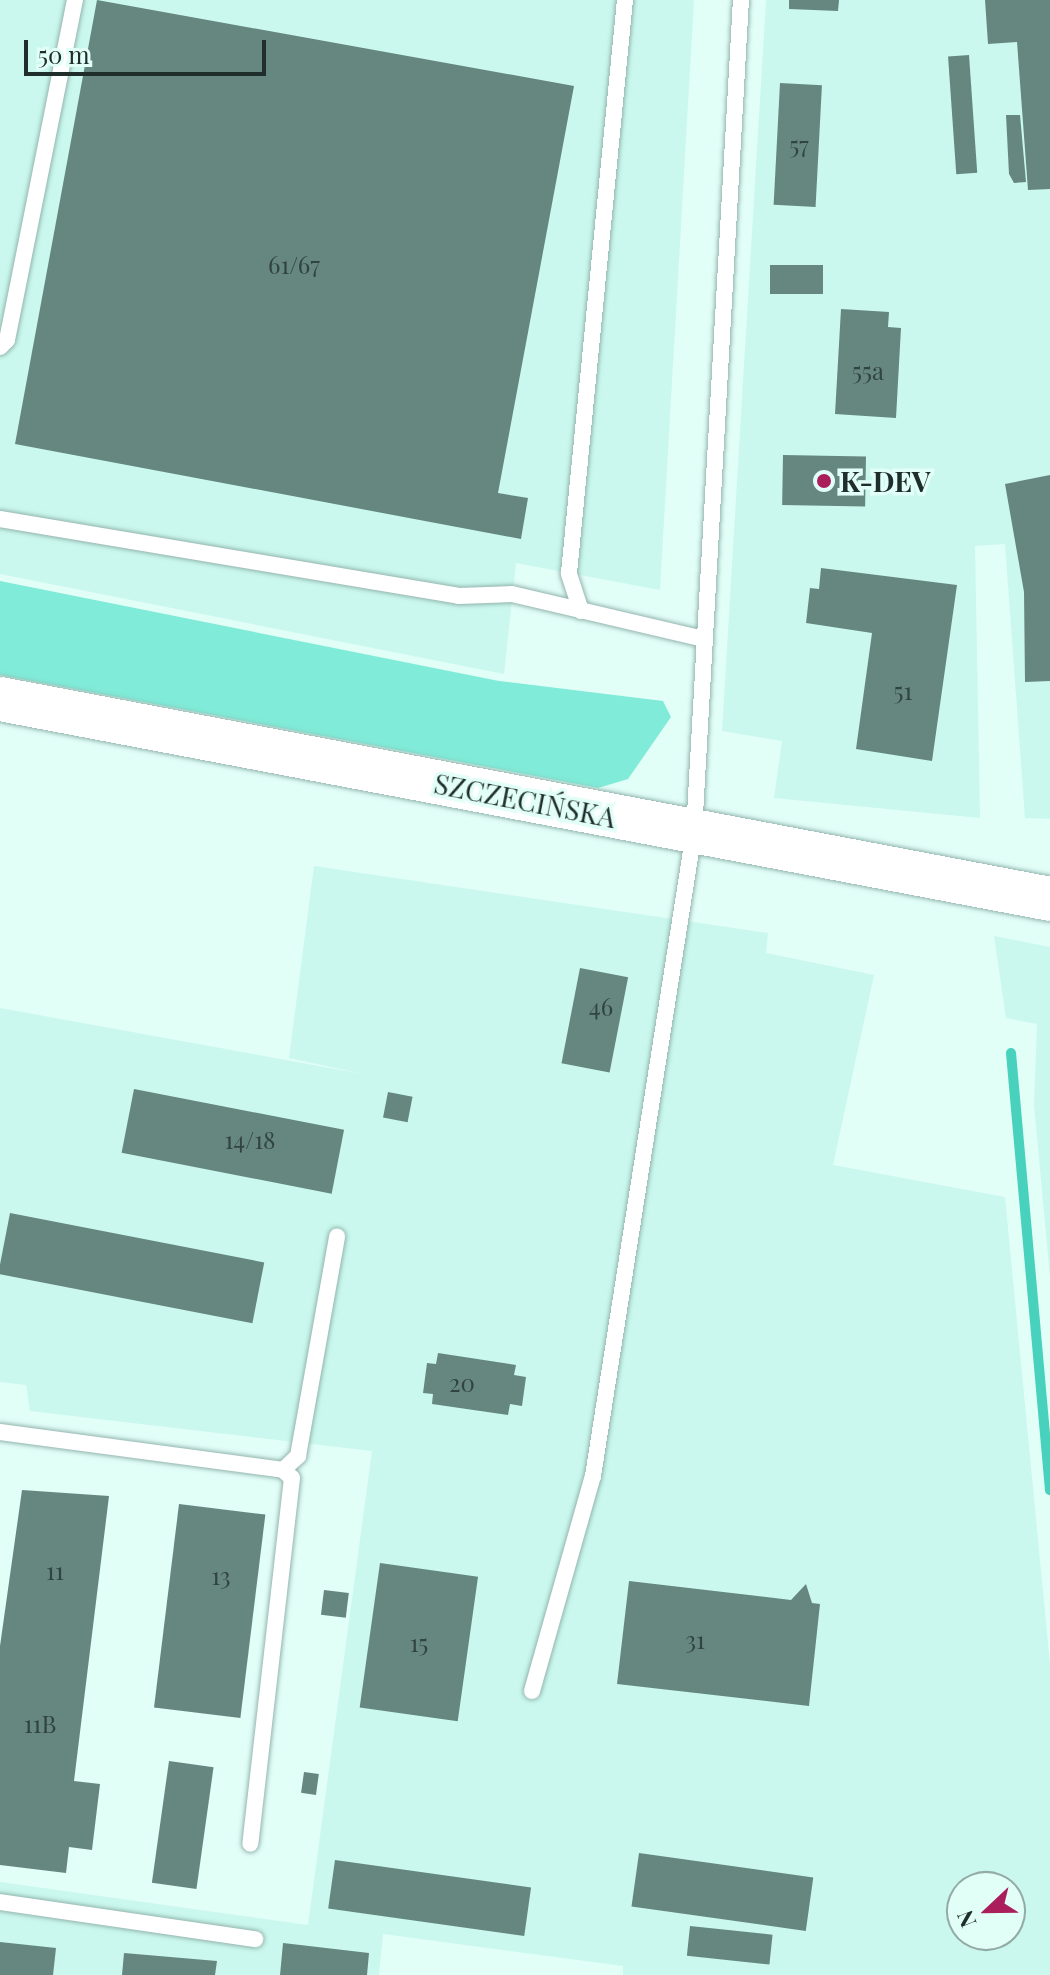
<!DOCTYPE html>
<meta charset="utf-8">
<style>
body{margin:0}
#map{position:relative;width:1050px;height:1975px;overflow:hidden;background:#e1fef7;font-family:"Playfair Display",serif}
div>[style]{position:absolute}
.built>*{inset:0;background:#caf8ee}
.green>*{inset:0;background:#80ebd8}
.stream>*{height:10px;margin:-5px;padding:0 5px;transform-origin:5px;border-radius:5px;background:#48d2bd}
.building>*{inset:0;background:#668780;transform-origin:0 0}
.roads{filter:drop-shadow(0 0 2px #93b5ae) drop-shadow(0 0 2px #93b5ae)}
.service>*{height:16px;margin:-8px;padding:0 8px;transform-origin:8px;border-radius:8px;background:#fff}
.secondary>*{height:44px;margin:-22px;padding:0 22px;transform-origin:22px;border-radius:22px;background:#fff}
.dots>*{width:22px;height:22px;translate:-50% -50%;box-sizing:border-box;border:4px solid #e1fef7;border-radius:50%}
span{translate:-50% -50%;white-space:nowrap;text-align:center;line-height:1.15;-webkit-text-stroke:7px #e1fef7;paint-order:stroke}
.number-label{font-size:24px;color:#324440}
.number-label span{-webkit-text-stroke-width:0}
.poi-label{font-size:28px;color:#202e2b;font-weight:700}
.left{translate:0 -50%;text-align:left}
.street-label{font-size:28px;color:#202e2b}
.north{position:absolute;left:946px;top:1871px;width:80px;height:80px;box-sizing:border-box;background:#e1fef7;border:2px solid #94aba5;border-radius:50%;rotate:248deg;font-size:22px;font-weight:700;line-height:32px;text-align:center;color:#202e2b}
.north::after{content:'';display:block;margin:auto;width:28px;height:36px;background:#ab1e5c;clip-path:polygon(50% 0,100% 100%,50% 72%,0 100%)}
.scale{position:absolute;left:24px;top:40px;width:242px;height:36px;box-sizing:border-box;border:4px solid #202e2b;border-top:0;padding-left:10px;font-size:24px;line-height:28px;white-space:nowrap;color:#202e2b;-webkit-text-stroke:6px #e1fef7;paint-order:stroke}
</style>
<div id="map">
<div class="built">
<div style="clip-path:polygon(0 0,694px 0,660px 590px,516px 563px,504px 674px,0 574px)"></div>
<div style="clip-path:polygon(766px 0,1050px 0,1050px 819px,1025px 818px,1005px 544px,975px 546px,980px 818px,774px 798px,782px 741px,722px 731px)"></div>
<div style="clip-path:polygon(evenodd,314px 866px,768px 933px,766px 953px,874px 975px,833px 1165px,1005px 1197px,1050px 1664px,1050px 1975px,623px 1975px,623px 1966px,383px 1934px,379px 1975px,0 1975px,0 1882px,308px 1925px,372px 1451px,30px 1411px,26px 1385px,0 1382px,0 1008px,363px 1074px,289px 1058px,314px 866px,962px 1887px,1010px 1887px,1010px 1935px,962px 1935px,962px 1887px)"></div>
<div style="clip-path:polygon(994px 936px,1050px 947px,1050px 1277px,1034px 1105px,1037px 1024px,1006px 1018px)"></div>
</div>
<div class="green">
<div style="clip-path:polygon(0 581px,499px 681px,663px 701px,671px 717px,628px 779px,598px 788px,0 675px)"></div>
</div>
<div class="stream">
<div style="left:1011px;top:1053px;width:439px;rotate:84.9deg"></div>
</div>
<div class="building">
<div style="clip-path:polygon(97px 0,574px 86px,498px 493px,528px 498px,521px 539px,15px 444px)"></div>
<div style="clip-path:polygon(789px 0,839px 0,838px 11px,789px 9px)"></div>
<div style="clip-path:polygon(985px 0,1050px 0,1050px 189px,1028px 190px,1017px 42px,988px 44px)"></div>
<div style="left:969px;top:55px;width:118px;height:21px;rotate:86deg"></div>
<div style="left:780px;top:83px;width:42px;height:122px;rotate:3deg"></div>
<div style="clip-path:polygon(1006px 115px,1020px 115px,1026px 182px,1014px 183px,1009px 174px)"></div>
<div style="left:770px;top:265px;width:53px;height:29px"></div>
<div style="clip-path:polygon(841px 309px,889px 312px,888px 327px,901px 328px,896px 418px,835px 414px)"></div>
<div style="left:783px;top:455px;width:83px;height:50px;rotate:1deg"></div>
<div style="clip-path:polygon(1050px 475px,1050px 681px,1025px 682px,1024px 592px,1005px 484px)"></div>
<div style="clip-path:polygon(821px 568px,957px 585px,932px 761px,856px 749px,872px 633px,806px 623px,810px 588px,819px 589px)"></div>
<div style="left:580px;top:968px;width:49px;height:97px;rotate:11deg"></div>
<div style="left:134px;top:1089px;width:214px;height:65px;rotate:11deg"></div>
<div style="left:388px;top:1092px;width:25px;height:26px;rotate:11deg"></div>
<div style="left:10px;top:1213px;width:259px;height:62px;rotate:11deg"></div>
<div style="clip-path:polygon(438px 1353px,516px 1365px,514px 1375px,526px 1377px,522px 1406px,510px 1404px,508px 1415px,432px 1404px,433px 1394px,423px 1393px,427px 1363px,436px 1364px)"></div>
<div style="clip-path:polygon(22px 1490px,109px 1496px,74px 1781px,100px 1784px,92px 1850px,69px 1847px,66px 1873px,0 1865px,0 1646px)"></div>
<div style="left:179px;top:1504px;width:87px;height:205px;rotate:7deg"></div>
<div style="left:380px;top:1563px;width:99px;height:146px;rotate:8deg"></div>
<div style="clip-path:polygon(629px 1581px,791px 1600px,806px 1584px,812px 1603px,820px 1604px,809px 1706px,617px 1684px)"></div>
<div style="left:324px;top:1590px;width:25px;height:25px;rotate:7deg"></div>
<div style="left:169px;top:1761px;width:45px;height:123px;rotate:8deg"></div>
<div style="left:304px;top:1772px;width:15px;height:21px;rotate:8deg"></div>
<div style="left:639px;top:1853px;width:176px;height:54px;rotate:8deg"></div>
<div style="left:335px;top:1860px;width:198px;height:49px;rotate:8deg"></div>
<div style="left:690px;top:1926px;width:83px;height:30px;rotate:6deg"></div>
<div style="clip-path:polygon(0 1942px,56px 1948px,53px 1975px,0 1975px)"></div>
<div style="clip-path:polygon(283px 1943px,369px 1953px,367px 1975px,280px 1975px)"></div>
<div style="clip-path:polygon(124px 1953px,217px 1961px,215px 1975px,122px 1975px)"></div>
</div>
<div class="roads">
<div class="service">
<div style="left:0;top:347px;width:10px;rotate:-45deg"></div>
<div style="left:7px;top:340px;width:347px;rotate:-78.7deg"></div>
<div style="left:0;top:519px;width:464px;rotate:9.5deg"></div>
<div style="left:458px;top:596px;width:54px;rotate:-2.1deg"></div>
<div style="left:512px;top:594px;width:197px;rotate:13.2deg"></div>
<div style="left:581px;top:611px;width:40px;rotate:-108deg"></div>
<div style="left:569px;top:573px;width:576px;rotate:-84.42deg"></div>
<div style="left:0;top:1432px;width:286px;rotate:7.6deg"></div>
<div style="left:283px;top:1470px;width:12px;rotate:42deg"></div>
<div style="left:292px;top:1478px;width:368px;rotate:96.5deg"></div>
<div style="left:283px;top:1470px;width:21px;rotate:-43deg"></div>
<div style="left:298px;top:1456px;width:223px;rotate:-79.9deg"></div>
<div style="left:532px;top:1691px;width:223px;rotate:-74.2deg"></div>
<div style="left:593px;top:1476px;width:652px;rotate:-81.09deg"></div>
<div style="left:694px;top:832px;width:833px;rotate:-86.77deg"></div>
<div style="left:0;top:1902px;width:258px;rotate:8.3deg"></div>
</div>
<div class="secondary">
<div style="left:0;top:699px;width:1069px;rotate:10.78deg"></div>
</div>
</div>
<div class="dots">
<div style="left:824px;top:481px;background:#ab1e5c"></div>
</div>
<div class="number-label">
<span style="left:799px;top:145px">57</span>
<span style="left:294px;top:265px">61/67</span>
<span style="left:868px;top:371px">55a</span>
<span style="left:903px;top:691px">51</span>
<span style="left:601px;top:1007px">46</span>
<span style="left:250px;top:1140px">14/18</span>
<span style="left:462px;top:1383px">20</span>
<span style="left:55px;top:1571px">11</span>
<span style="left:221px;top:1576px">13</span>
<span style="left:695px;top:1640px">31</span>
<span style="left:419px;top:1643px">15</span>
<span style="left:40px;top:1724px">11B</span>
</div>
<div class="poi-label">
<span class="left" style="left:840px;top:481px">K-DEV</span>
</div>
<div class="street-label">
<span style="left:525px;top:800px;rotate:11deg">SZCZECIŃSKA</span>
</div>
<div class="north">N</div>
<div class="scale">50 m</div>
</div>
